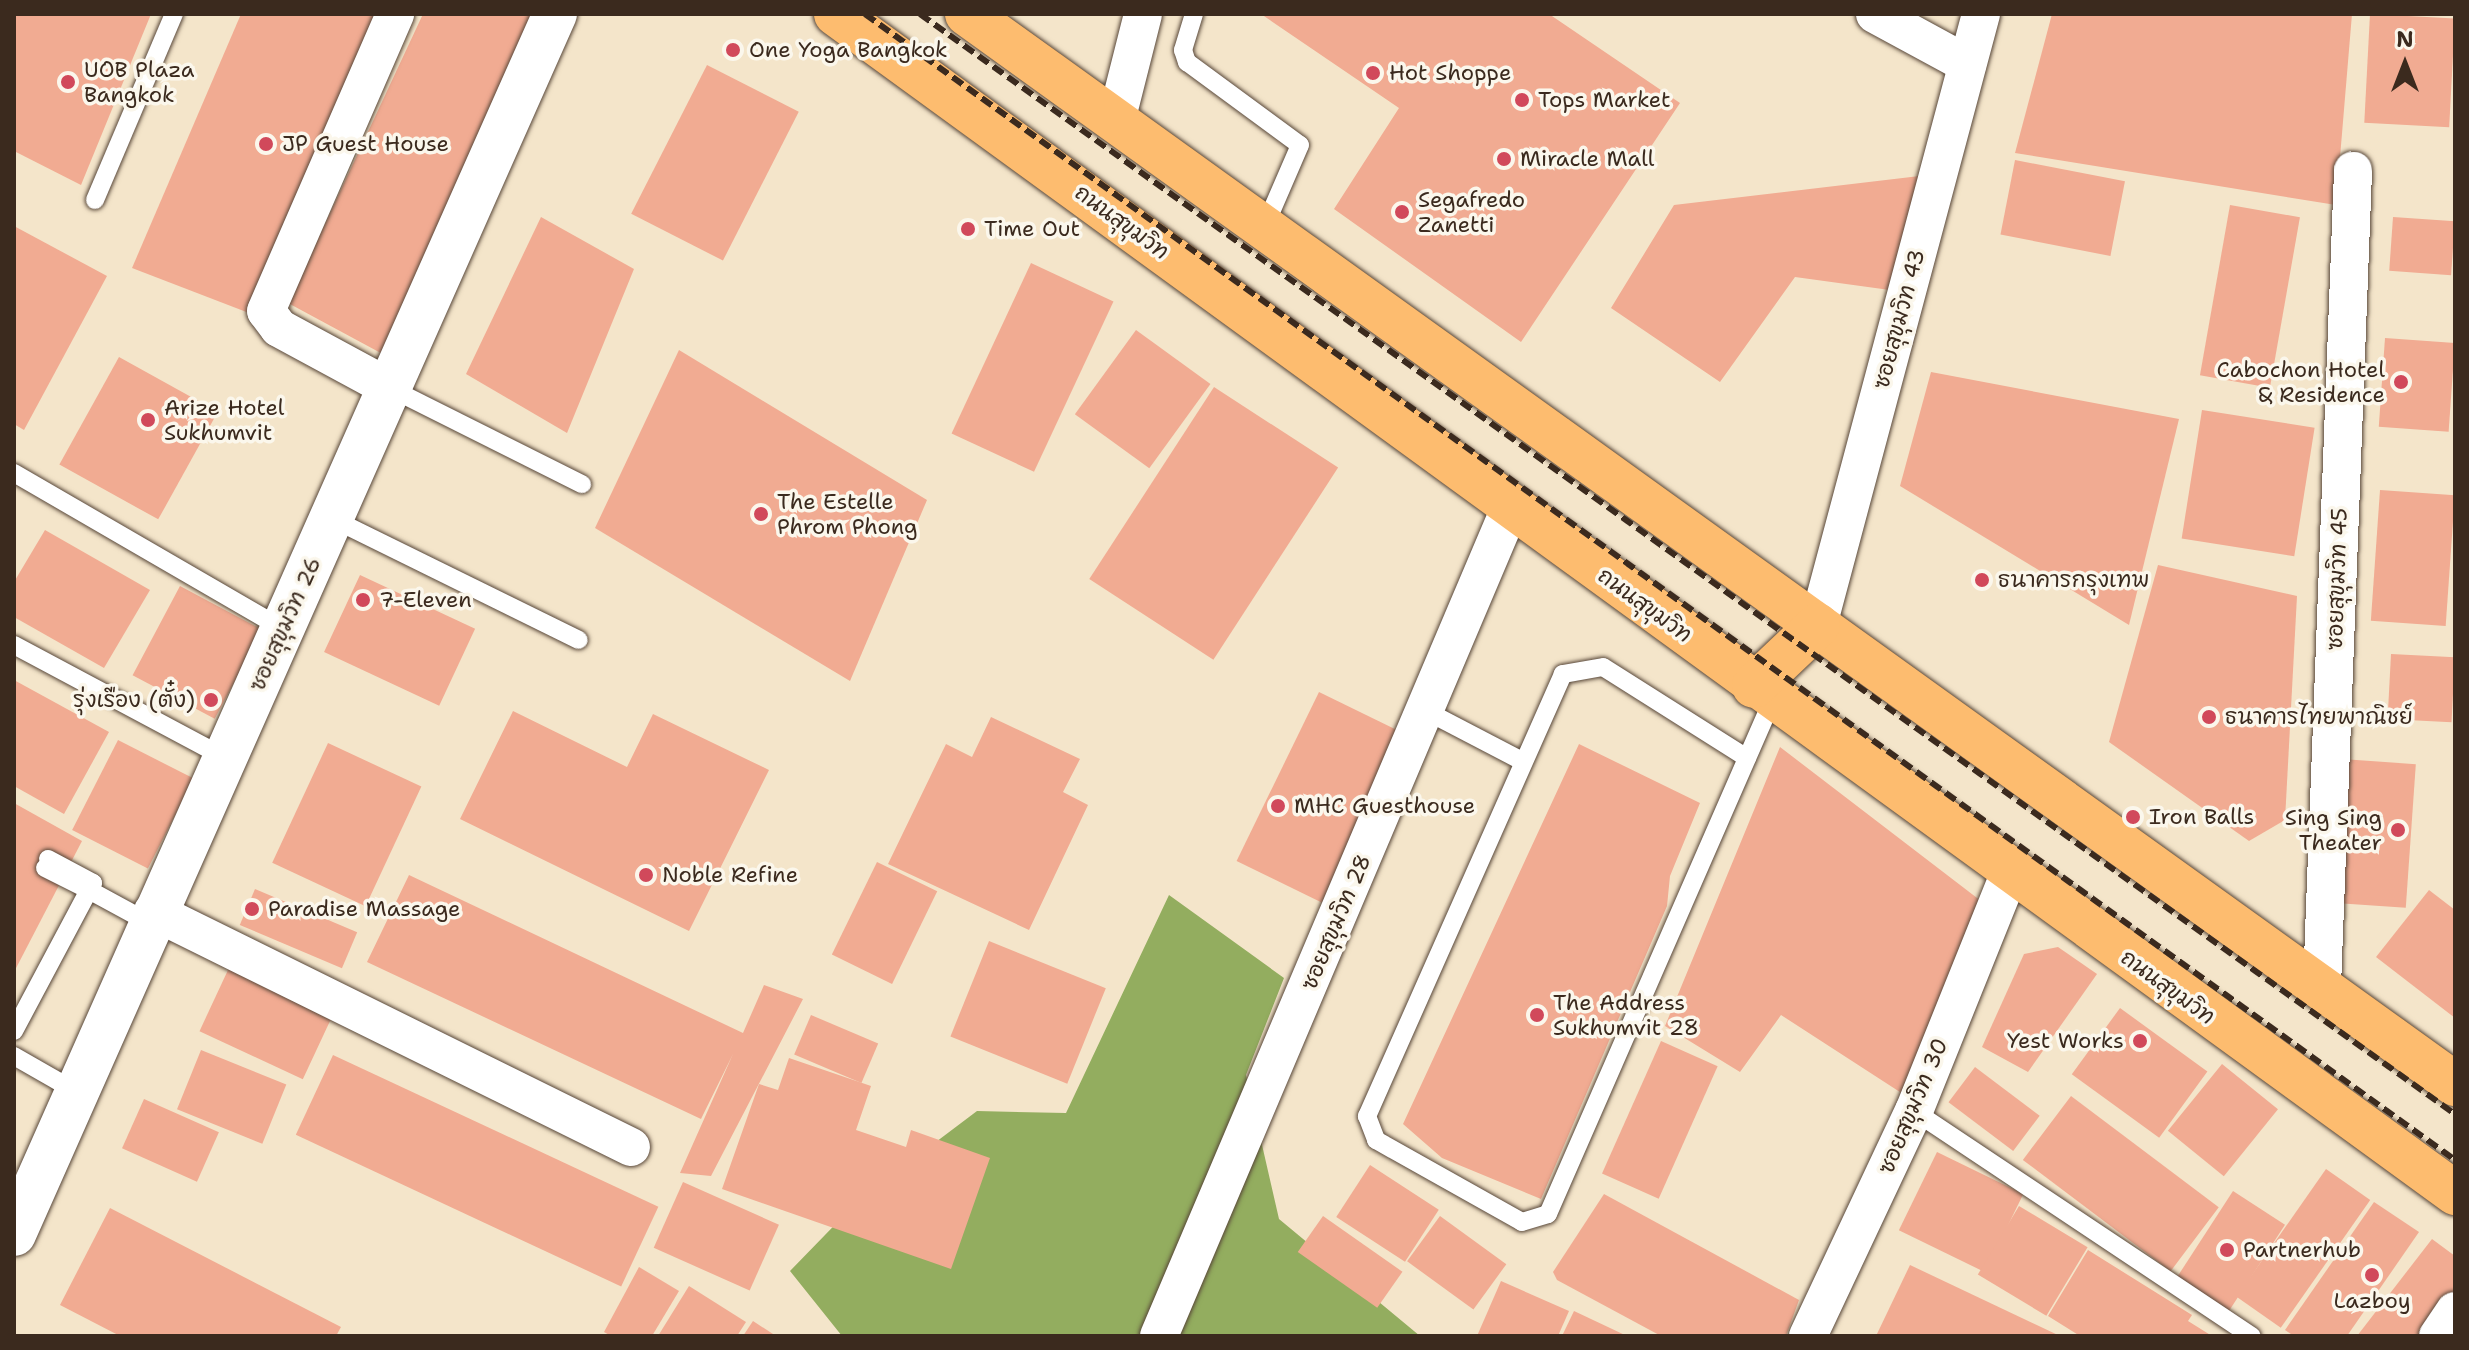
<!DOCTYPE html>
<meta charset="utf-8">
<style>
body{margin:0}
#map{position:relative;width:2469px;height:1350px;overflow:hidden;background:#f4e5ca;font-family:"Shantell Sans","Playpen Sans Thai",sans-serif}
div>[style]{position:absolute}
.forest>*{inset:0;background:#93ad5f}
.building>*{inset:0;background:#f1ab92;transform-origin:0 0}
.roads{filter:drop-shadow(0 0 2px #574638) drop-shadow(0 0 2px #574638)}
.service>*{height:18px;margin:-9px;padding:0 9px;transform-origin:9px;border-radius:9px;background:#fff}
.minor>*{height:38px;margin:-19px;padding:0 19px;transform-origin:19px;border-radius:19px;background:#fff}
.tertiary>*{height:44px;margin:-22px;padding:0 22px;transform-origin:22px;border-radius:22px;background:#fff}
.primary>*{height:44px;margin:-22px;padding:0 22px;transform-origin:22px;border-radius:22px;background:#fdbc6f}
.rail>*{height:6px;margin-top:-3px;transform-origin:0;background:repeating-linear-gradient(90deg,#3b2a1e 0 12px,transparent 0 18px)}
.dots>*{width:22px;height:22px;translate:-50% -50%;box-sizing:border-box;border:4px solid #fbf7ec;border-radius:50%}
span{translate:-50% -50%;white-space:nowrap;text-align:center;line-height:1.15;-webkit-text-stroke:7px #fbf7ec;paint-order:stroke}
.poi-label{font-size:22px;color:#3b2a1e}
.left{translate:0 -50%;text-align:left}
.right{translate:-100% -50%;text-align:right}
.street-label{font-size:22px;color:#3b2a1e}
.frame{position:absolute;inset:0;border:16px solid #3b2a1e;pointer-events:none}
.north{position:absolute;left:2365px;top:24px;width:80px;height:80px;-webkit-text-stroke:6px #fbf7ec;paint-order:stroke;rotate:0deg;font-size:22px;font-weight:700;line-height:32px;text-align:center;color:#3b2a1e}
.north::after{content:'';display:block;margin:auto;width:28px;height:36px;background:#3b2a1e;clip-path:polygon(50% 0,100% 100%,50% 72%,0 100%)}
</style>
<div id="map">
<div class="forest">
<div style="clip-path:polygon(1169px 895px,1284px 978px,1246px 1075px,1279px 1219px,1420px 1336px,842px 1336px,790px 1271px,859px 1200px,977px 1111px,1066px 1113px)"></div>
</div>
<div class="building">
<div style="clip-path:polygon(14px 14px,151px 14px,81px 185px,14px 151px)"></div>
<div style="clip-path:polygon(241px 14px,381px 14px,249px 313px,132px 268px)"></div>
<div style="clip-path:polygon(423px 14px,540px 14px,390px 358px,288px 303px)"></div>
<div style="clip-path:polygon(1261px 14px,1549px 14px,1680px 103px,1521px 342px,1334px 209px,1399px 108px)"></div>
<div style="clip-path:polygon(2052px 14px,2352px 14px,2336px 205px,2015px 153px)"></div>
<div style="left:2370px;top:14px;width:85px;height:109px;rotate:3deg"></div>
<div style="left:707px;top:65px;width:103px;height:167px;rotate:27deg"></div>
<div style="left:2015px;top:160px;width:112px;height:76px;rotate:11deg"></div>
<div style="clip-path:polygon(1928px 175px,1897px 291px,1795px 277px,1720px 382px,1611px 308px,1674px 205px)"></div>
<div style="left:2230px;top:205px;width:71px;height:173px;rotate:10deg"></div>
<div style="clip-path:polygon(541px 217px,634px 269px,567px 433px,466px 374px)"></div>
<div style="left:2393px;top:217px;width:62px;height:54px;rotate:4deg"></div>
<div style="clip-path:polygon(14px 226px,107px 276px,24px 430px,14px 424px)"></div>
<div style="left:1031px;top:263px;width:91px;height:188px;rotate:25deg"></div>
<div style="left:1136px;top:330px;width:92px;height:104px;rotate:36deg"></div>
<div style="left:2385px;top:338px;width:70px;height:89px;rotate:4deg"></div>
<div style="clip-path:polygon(679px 350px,927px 500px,850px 681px,595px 528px)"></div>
<div style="left:119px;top:357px;width:113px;height:123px;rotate:29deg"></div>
<div style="clip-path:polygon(1931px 372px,2179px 419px,2129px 625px,1900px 486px)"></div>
<div style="left:1214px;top:387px;width:148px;height:229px;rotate:33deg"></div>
<div style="left:2202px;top:410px;width:114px;height:130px;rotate:9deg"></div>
<div style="left:2380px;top:490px;width:75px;height:131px;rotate:4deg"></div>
<div style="clip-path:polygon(45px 530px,150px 590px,104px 668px,14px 617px,14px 582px)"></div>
<div style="clip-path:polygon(2158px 565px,2297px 596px,2285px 820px,2249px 841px,2109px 742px)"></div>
<div style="left:360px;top:575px;width:127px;height:85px;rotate:25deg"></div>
<div style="left:180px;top:586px;width:93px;height:101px;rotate:28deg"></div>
<div style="left:2391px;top:654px;width:64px;height:65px;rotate:3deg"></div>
<div style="clip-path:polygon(14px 680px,109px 732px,64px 814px,14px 786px)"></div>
<div style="left:1319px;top:692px;width:102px;height:188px;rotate:26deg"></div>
<div style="clip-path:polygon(513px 711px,627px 767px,653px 714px,769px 770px,689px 931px,460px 819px)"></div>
<div style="clip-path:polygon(991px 717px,1080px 759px,1063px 792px,1088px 805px,1029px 930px,888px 864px,946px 744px,972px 757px)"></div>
<div style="left:118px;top:740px;width:85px;height:101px;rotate:27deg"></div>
<div style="left:328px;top:743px;width:103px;height:132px;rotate:25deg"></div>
<div style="clip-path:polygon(1579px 744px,1700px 803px,1670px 876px,1667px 906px,1541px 1199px,1442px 1158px,1403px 1124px)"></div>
<div style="clip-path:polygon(1780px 747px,1981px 901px,1903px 1094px,1781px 1015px,1740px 1072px,1665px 1026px)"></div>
<div style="left:2342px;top:759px;width:74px;height:144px;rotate:4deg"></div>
<div style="clip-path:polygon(14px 803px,82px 841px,14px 972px)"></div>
<div style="left:877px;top:862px;width:67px;height:103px;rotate:26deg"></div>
<div style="clip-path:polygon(409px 875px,743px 1033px,764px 985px,803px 999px,711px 1176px,680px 1173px,733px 1054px,701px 1119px,367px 962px)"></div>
<div style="left:255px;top:889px;width:111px;height:39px;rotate:23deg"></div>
<div style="clip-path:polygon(2429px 890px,2455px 910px,2455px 1018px,2376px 957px)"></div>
<div style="left:989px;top:941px;width:126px;height:103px;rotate:22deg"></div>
<div style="clip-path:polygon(2058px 947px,2097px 974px,2028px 1072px,1982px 1047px,2024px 954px)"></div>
<div style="left:235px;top:955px;width:114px;height:84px;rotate:25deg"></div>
<div style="left:2120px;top:1008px;width:108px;height:82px;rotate:36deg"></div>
<div style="left:811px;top:1015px;width:73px;height:43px;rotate:23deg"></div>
<div style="left:1661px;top:1041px;width:62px;height:145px;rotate:24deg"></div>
<div style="left:201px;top:1050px;width:92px;height:64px;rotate:22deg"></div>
<div style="left:333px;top:1055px;width:359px;height:88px;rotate:25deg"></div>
<div style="clip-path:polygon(789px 1058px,871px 1086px,856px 1130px,906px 1147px,911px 1130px,990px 1158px,951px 1269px,722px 1189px,759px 1084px,778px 1090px)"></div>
<div style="left:2222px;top:1064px;width:72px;height:86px;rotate:39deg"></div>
<div style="left:1975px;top:1067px;width:81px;height:44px;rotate:37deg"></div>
<div style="left:2071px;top:1096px;width:185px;height:80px;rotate:37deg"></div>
<div style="left:144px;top:1099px;width:82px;height:54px;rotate:24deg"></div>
<div style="left:1937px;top:1152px;width:96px;height:87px;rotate:26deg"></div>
<div style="left:1370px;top:1165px;width:82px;height:62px;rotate:33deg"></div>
<div style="left:2326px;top:1169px;width:54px;height:156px;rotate:35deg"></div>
<div style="left:683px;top:1182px;width:105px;height:72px;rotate:24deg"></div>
<div style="left:2233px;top:1191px;width:62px;height:105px;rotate:33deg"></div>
<div style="clip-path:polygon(1604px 1194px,1799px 1300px,1786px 1336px,1661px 1336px,1557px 1280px,1553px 1272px)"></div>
<div style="clip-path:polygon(2374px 1202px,2419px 1232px,2347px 1336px,2294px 1336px,2285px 1330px)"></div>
<div style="left:2019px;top:1206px;width:80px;height:80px;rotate:31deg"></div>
<div style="clip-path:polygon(110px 1208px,341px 1327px,336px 1336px,120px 1336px,60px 1305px)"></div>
<div style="left:1323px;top:1216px;width:97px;height:44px;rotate:35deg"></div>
<div style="left:1440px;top:1216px;width:82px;height:56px;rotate:36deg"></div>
<div style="clip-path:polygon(2432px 1239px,2455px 1256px,2455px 1302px,2429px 1336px,2357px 1336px)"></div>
<div style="clip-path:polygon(2088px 1250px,2192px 1315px,2188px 1321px,2212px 1336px,2080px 1336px,2048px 1316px)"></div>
<div style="clip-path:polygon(1910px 1265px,2060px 1336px,1876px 1336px)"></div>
<div style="clip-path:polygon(639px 1267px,679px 1291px,652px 1336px,611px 1336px,604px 1332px)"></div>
<div style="clip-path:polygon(1501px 1281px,1569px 1311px,1558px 1336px,1477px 1336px)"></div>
<div style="clip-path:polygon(689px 1286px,746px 1322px,737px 1336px,658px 1336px)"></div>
<div style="clip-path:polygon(1574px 1311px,1627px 1336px,1562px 1336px)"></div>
<div style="clip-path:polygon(753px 1321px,776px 1336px,743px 1336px)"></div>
</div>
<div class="roads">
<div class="service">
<div style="left:1194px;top:14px;width:38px;rotate:107deg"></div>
<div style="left:1183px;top:50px;width:13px;rotate:72deg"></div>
<div style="left:1187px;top:62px;width:140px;rotate:36.3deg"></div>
<div style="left:1300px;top:145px;width:90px;rotate:113.4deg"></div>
<div style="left:95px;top:200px;width:202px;rotate:-67deg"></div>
<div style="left:388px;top:387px;width:217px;rotate:26.6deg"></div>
<div style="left:14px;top:473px;width:311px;rotate:30.1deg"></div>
<div style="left:331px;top:518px;width:276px;rotate:26.2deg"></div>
<div style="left:14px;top:645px;width:240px;rotate:28.1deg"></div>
<div style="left:1426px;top:711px;width:108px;rotate:27.5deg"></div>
<div style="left:1747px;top:758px;width:170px;rotate:-147.7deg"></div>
<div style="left:1603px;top:667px;width:41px;rotate:170.1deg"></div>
<div style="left:1563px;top:674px;width:484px;rotate:113.9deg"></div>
<div style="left:1367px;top:1116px;width:26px;rotate:69deg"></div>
<div style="left:1376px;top:1140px;width:167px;rotate:29.3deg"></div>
<div style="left:1522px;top:1222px;width:27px;rotate:-17deg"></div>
<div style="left:1548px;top:1214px;width:560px;rotate:-66.41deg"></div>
<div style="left:45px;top:868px;width:49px;rotate:26.6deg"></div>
<div style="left:89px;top:890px;width:8px;rotate:-60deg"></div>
<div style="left:93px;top:883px;width:51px;rotate:-151.9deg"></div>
<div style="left:14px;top:1031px;width:160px;rotate:-62deg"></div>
<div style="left:89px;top:890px;width:67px;rotate:28.5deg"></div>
<div style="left:14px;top:1056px;width:70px;rotate:29.8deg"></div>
<div style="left:1914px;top:1111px;width:406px;rotate:33.7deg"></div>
</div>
<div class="minor">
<div style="left:1875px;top:14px;width:105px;rotate:28.5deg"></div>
<div style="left:1116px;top:121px;width:110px;rotate:-75.8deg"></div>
<div style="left:388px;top:387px;width:124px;rotate:-151.6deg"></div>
<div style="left:279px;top:328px;width:21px;rotate:-127deg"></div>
<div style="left:266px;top:311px;width:324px;rotate:-66.5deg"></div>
<div style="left:1818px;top:625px;width:632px;rotate:-75.06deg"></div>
<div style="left:153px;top:911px;width:533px;rotate:26.28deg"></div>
<div style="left:2322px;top:986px;width:816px;rotate:-87.82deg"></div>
<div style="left:1159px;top:1336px;width:902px;rotate:-67.02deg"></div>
<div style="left:1808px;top:1336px;width:249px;rotate:-64.8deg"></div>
<div style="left:1914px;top:1111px;width:258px;rotate:-68.1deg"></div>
<div style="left:2438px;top:1336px;width:30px;rotate:-56deg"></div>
</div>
<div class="tertiary">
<div style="left:14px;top:1234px;width:1335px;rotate:-66.09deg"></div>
</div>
<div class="primary">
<div style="left:836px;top:14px;width:2003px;rotate:36.06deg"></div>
<div style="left:967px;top:14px;width:1833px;rotate:35.72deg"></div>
<div style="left:1754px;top:686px;width:88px;rotate:-43.6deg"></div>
</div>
</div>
<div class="rail">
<div style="left:865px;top:14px;width:1960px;rotate:35.78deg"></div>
<div style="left:920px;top:14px;width:1888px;rotate:35.63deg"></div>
</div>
<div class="dots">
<div style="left:733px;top:50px;background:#d1495b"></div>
<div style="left:1373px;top:73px;background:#d1495b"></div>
<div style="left:68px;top:82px;background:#d1495b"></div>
<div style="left:1522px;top:100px;background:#d1495b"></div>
<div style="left:266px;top:144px;background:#d1495b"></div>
<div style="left:1504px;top:159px;background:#d1495b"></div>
<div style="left:1402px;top:212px;background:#d1495b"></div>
<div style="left:968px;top:229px;background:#d1495b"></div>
<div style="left:2401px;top:382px;background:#d1495b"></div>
<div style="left:148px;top:420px;background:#d1495b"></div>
<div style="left:761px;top:514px;background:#d1495b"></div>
<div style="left:1982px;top:580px;background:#d1495b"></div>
<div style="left:363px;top:600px;background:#d1495b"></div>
<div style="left:211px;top:700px;background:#d1495b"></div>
<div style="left:2209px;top:717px;background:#d1495b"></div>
<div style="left:1278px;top:806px;background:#d1495b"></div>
<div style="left:2133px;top:817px;background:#d1495b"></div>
<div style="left:2398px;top:830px;background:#d1495b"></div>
<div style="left:646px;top:875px;background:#d1495b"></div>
<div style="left:252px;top:909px;background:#d1495b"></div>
<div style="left:1537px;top:1015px;background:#d1495b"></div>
<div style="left:2140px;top:1041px;background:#d1495b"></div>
<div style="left:2227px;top:1250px;background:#d1495b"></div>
<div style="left:2372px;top:1275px;background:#d1495b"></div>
</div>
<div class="poi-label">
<span class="left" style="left:749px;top:50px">One Yoga Bangkok</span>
<span class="left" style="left:84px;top:82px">UOB Plaza<br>Bangkok</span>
<span class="left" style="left:1389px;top:73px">Hot Shoppe</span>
<span class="left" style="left:1538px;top:100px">Tops Market</span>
<span class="left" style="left:282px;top:144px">JP Guest House</span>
<span class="left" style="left:1520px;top:159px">Miracle Mall</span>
<span class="left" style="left:1418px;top:212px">Segafredo<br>Zanetti</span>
<span class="left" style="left:984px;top:229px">Time Out</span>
<span class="right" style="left:2385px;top:382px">Cabochon Hotel<br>&amp; Residence</span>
<span class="left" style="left:164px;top:420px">Arize Hotel<br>Sukhumvit</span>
<span class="left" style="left:777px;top:514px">The Estelle<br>Phrom Phong</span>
<span class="left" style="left:1998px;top:580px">ธนาคารกรุงเทพ</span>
<span class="left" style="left:379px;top:600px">7-Eleven</span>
<span class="right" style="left:195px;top:700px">รุ่งเรือง (ตั๋ง)</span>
<span class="left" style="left:2225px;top:717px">ธนาคารไทยพาณิชย์</span>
<span class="left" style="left:1294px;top:806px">MHC Guesthouse</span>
<span class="left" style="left:2149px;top:817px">Iron Balls</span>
<span class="right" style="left:2382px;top:830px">Sing Sing<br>Theater</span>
<span class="left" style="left:662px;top:875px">Noble Refine</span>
<span class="left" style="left:268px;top:909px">Paradise Massage</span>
<span class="left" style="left:1553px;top:1015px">The Address<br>Sukhumvit 28</span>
<span class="right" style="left:2124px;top:1041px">Yest Works</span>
<span class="left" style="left:2243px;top:1250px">Partnerhub</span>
<span style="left:2372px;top:1301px">Lazboy</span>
</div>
<div class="street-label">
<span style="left:1122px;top:222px;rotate:36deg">ถนนสุขุมวิท</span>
<span style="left:1899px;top:319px;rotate:-75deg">ซอยสุขุมวิท 43</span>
<span style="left:2337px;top:579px;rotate:-88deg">ซอยสุขุมวิท 45</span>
<span style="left:1645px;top:605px;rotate:36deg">ถนนสุขุมวิท</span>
<span style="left:285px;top:624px;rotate:-66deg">ซอยสุขุมวิท 26</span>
<span style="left:1336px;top:922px;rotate:-67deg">ซอยสุขุมวิท 28</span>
<span style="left:2168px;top:987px;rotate:36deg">ถนนสุขุมวิท</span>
<span style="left:1913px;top:1106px;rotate:-67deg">ซอยสุขุมวิท 30</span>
</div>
<div class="frame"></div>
<div class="north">N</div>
</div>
